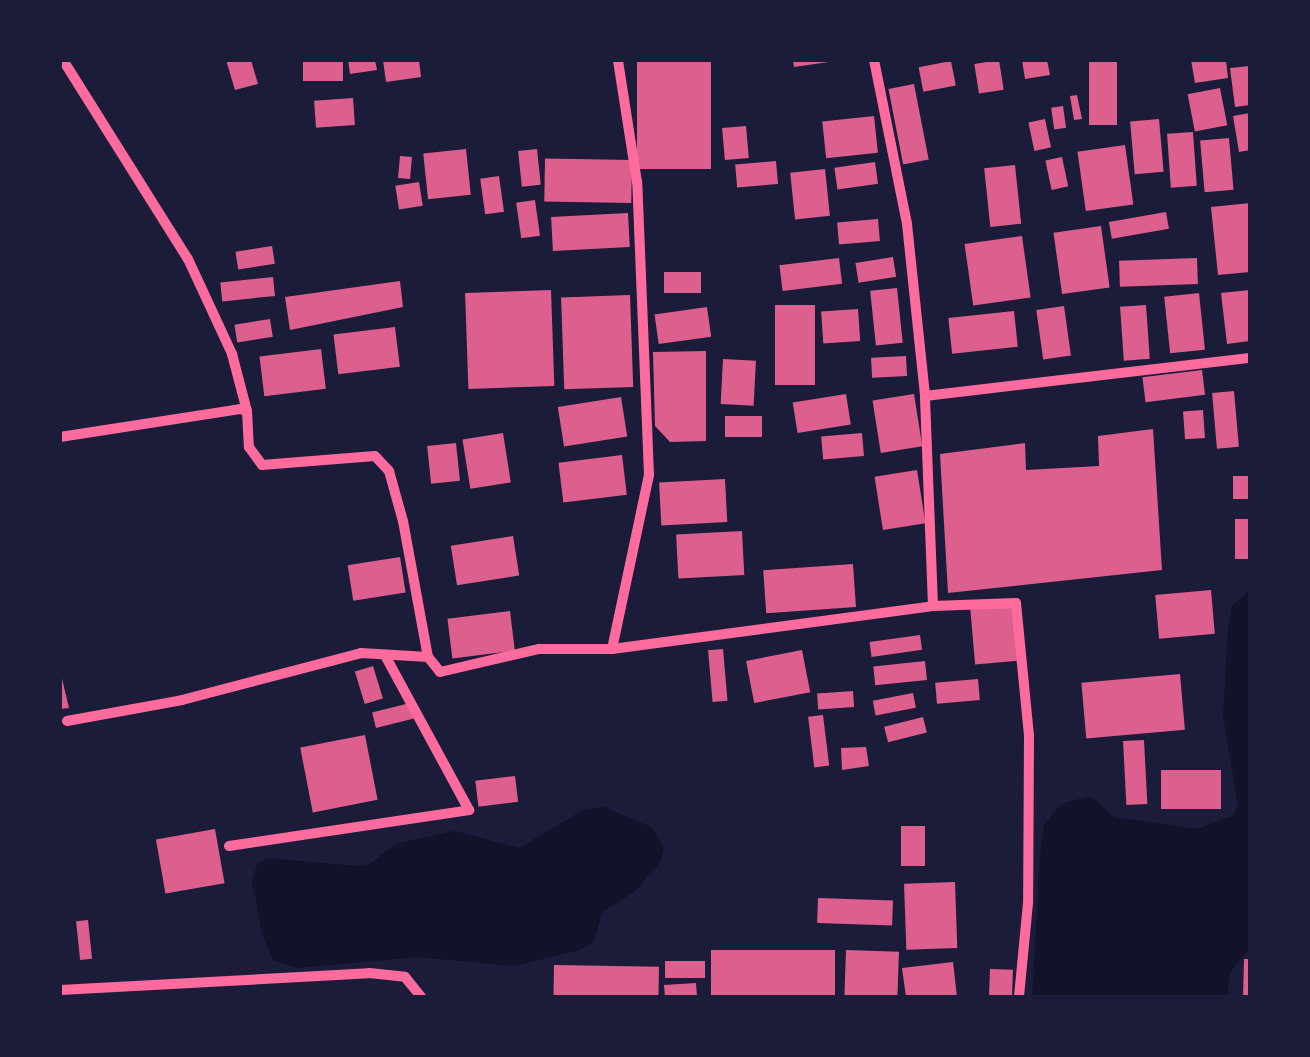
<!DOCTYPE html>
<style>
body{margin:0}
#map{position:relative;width:1310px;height:1057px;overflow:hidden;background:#1b1b3a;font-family:"Golos Text",sans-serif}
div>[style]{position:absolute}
.water>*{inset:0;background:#12122b}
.building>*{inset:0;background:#dd5f8e;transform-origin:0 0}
.minor>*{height:10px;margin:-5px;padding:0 5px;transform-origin:5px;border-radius:5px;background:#ff6b9d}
span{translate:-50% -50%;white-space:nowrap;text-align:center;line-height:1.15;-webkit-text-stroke:8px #1b1b3a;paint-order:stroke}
.frame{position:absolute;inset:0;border:62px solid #1b1b3a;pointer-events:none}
</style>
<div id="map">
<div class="water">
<div style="clip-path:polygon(1250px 590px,1250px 947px,1229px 974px,1228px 997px,1032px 997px,1041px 844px,1044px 825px,1061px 804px,1090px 796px,1114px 817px,1197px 829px,1233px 816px,1238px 806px,1223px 715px,1228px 628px,1232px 606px)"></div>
<div style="clip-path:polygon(605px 807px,651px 827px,664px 847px,660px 863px,635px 891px,602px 913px,594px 941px,580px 950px,514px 966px,418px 957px,297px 968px,273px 960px,263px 937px,252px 881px,257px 864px,268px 858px,356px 866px,370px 864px,395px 844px,455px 831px,519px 848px,583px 810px)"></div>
</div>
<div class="building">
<div style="clip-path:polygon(226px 60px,251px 60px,258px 84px,235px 90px)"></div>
<div style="left:303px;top:60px;width:40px;height:21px"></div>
<div style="clip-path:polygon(348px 60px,375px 60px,377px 70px,350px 74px)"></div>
<div style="clip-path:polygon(383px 60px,419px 60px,421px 77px,386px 82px)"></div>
<div style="left:637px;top:60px;width:74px;height:109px"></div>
<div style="clip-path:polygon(793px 60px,828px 60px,829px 62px,794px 67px)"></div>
<div style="left:999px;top:60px;width:30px;height:25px;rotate:81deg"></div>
<div style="clip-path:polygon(1022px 60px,1047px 60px,1050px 75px,1025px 79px)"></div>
<div style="left:1089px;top:60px;width:28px;height:65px"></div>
<div style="clip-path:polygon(1191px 60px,1226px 60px,1228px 78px,1195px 83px)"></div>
<div style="left:951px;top:61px;width:25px;height:33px;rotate:79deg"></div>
<div style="clip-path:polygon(1250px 66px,1250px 105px,1235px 107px,1230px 68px)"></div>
<div style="left:914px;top:84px;width:77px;height:26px;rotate:79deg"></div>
<div style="left:1220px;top:88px;width:38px;height:33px;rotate:79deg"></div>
<div style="clip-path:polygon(1077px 95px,1082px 119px,1074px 120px,1070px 96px)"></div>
<div style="left:353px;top:98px;width:27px;height:39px;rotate:86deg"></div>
<div style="left:1063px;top:106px;width:22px;height:12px;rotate:82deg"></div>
<div style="clip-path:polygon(1250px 113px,1250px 150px,1239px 152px,1233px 116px)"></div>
<div style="left:874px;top:116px;width:37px;height:52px;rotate:84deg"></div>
<div style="left:1045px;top:119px;width:29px;height:17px;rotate:78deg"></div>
<div style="left:1159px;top:119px;width:53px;height:29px;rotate:85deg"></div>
<div style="left:746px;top:126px;width:32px;height:24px;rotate:85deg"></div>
<div style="left:1193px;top:132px;width:54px;height:26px;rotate:86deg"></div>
<div style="left:1229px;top:138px;width:52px;height:29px;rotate:85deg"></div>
<div style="left:1125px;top:145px;width:60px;height:48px;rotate:82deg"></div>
<div style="left:466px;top:149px;width:46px;height:43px;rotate:84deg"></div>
<div style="left:537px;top:149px;width:36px;height:19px;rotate:84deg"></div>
<div style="left:400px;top:156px;width:12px;height:22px;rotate:5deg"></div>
<div style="left:1062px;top:157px;width:30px;height:17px;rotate:78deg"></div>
<div style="left:632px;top:160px;width:43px;height:87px;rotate:91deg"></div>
<div style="left:776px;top:161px;width:23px;height:41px;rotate:85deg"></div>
<div style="left:875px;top:162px;width:22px;height:41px;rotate:82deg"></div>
<div style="left:1015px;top:165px;width:59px;height:31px;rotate:84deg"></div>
<div style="left:825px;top:169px;width:47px;height:35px;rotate:84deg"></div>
<div style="left:499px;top:176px;width:36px;height:19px;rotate:82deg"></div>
<div style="left:419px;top:182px;width:24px;height:24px;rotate:81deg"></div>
<div style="left:535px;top:200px;width:36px;height:19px;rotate:82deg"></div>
<div style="clip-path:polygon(1250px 203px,1250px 272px,1218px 275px,1211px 207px)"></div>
<div style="left:1166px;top:212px;width:17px;height:58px;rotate:80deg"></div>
<div style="left:628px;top:213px;width:34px;height:77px;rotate:87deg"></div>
<div style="left:878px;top:219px;width:22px;height:41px;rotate:85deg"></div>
<div style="left:1101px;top:226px;width:62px;height:48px;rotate:82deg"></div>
<div style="left:1022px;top:236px;width:62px;height:58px;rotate:82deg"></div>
<div style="left:272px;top:246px;width:18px;height:37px;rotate:81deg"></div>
<div style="left:893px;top:257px;width:20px;height:38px;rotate:81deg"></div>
<div style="left:839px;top:258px;width:26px;height:60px;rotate:83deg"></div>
<div style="left:1197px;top:258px;width:26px;height:78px;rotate:88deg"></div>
<div style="left:664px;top:272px;width:37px;height:21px"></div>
<div style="left:273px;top:277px;width:19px;height:53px;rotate:84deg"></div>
<div style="clip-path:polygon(400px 281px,403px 307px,290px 330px,285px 297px)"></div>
<div style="left:897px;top:288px;width:55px;height:27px;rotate:84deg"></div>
<div style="left:551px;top:290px;width:96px;height:86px;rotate:88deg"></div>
<div style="clip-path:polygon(1250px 290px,1250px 341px,1227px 344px,1221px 293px)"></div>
<div style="left:1199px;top:293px;width:57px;height:35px;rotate:84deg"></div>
<div style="left:630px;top:295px;width:92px;height:69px;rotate:88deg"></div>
<div style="left:775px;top:305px;width:40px;height:80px"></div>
<div style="left:1146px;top:305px;width:54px;height:26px;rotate:86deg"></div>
<div style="left:1064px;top:306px;width:50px;height:28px;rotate:82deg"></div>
<div style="left:707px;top:307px;width:30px;height:53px;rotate:82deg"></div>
<div style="left:858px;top:309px;width:32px;height:37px;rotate:86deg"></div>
<div style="left:1014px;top:311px;width:36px;height:66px;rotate:84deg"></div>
<div style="left:270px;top:319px;width:18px;height:36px;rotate:81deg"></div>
<div style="left:395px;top:327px;width:40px;height:62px;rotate:83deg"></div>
<div style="left:321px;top:349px;width:40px;height:62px;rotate:83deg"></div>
<div style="clip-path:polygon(706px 351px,706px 441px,670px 442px,655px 426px,653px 352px)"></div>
<div style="left:906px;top:356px;width:20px;height:35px;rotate:87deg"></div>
<div style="left:723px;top:359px;width:33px;height:45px;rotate:3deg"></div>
<div style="left:1202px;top:370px;width:25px;height:60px;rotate:83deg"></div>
<div style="left:1234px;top:391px;width:56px;height:22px;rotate:85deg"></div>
<div style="left:846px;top:394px;width:31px;height:54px;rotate:81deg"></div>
<div style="left:914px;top:394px;width:53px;height:42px;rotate:81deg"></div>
<div style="left:621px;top:397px;width:40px;height:64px;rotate:81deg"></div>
<div style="left:1203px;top:410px;width:28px;height:20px;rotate:86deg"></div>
<div style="left:725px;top:416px;width:37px;height:21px"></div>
<div style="clip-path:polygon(1153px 429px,1162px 570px,948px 593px,940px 454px,1025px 443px,1026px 470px,1099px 466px,1098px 436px)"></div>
<div style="left:503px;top:433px;width:50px;height:41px;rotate:81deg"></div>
<div style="left:862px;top:433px;width:23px;height:41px;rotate:85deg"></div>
<div style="left:456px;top:443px;width:38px;height:29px;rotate:84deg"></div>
<div style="left:622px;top:455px;width:40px;height:64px;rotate:83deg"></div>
<div style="left:917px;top:470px;width:54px;height:43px;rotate:81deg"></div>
<div style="left:1250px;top:476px;width:23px;height:17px;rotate:90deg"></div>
<div style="left:725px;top:479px;width:43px;height:66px;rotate:87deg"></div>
<div style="left:1250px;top:519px;width:40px;height:15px;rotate:90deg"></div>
<div style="left:742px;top:531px;width:44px;height:66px;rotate:87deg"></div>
<div style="left:513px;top:536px;width:40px;height:63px;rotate:81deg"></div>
<div style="left:400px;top:557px;width:36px;height:53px;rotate:81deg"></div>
<div style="left:853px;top:564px;width:43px;height:90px;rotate:86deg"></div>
<div style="left:1211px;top:590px;width:44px;height:56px;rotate:85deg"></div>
<div style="left:1014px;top:604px;width:57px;height:44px;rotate:85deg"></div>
<div style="left:510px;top:611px;width:40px;height:63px;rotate:83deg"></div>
<div style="left:920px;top:635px;width:15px;height:51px;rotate:82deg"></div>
<div style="left:723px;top:649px;width:52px;height:15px;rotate:85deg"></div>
<div style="left:802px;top:650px;width:43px;height:57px;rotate:79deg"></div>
<div style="left:925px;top:661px;width:19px;height:52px;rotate:84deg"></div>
<div style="left:373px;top:666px;width:34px;height:19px;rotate:73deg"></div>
<div style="clip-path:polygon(60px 670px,69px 708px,60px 709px)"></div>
<div style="left:1180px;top:674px;width:56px;height:99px;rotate:85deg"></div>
<div style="left:978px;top:679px;width:21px;height:43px;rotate:85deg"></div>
<div style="left:853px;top:691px;width:16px;height:36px;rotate:86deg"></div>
<div style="left:913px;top:693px;width:15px;height:41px;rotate:79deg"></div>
<div style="left:410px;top:703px;width:16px;height:39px;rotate:76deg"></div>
<div style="left:823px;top:715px;width:51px;height:15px;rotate:83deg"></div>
<div style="left:923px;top:717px;width:16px;height:40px;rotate:76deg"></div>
<div style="left:365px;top:735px;width:66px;height:66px;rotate:79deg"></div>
<div style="left:1144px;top:740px;width:64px;height:21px;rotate:87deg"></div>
<div style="clip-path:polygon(866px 747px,869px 766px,842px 770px,841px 748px)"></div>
<div style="left:1221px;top:770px;width:39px;height:60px;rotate:90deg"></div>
<div style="left:515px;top:776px;width:26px;height:40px;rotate:83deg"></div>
<div style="left:901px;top:826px;width:24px;height:40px"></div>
<div style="left:215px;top:829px;width:55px;height:60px;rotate:80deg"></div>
<div style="left:955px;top:882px;width:66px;height:51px;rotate:88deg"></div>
<div style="left:818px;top:898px;width:75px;height:25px;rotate:2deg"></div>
<div style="left:88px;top:920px;width:39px;height:12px;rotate:84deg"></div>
<div style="left:711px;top:950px;width:124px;height:47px"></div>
<div style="left:846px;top:950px;width:53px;height:47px;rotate:2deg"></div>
<div style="clip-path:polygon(1244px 959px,1250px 959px,1250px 997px,1243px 997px)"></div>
<div style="left:665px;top:961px;width:40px;height:17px"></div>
<div style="clip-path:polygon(953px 962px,957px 997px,906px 997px,902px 968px)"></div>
<div style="left:554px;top:965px;width:105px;height:32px;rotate:1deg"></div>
<div style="left:990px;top:969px;width:23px;height:28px;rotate:2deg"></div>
<div style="clip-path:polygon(696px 983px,697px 997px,665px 997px,664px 985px)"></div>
</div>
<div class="minor">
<div style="left:63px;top:60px;width:235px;rotate:57.9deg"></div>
<div style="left:188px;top:259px;width:105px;rotate:65.1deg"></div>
<div style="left:232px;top:354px;width:59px;rotate:75.3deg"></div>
<div style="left:874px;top:60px;width:167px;rotate:78.6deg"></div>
<div style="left:907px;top:224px;width:173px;rotate:84deg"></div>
<div style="left:925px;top:396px;width:327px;rotate:-6.7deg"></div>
<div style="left:60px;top:437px;width:182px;rotate:-8.8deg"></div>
<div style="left:240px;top:409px;width:7px;rotate:16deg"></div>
<div style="left:247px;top:411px;width:36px;rotate:87deg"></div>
<div style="left:249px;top:447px;width:22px;rotate:54deg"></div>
<div style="left:262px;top:465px;width:113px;rotate:-4.6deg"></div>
<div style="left:375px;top:456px;width:21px;rotate:47deg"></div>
<div style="left:389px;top:471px;width:52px;rotate:74.4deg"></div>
<div style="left:403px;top:521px;width:138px;rotate:79.6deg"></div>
<div style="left:933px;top:606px;width:83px;rotate:-2.1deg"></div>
<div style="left:1016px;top:603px;width:133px;rotate:84.4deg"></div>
<div style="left:1029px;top:735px;width:168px;rotate:90.3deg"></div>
<div style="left:1028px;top:903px;width:94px;rotate:95.5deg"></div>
<div style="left:612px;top:649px;width:178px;rotate:-78deg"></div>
<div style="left:649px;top:475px;width:293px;rotate:-92.3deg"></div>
<div style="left:637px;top:182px;width:123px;rotate:-98.9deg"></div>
<div style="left:67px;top:721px;width:117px;rotate:-10.3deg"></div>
<div style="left:182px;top:700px;width:185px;rotate:-14.7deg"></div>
<div style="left:361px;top:653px;width:67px;rotate:3.4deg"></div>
<div style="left:428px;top:657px;width:19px;rotate:51deg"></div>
<div style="left:440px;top:672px;width:102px;rotate:-13.1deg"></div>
<div style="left:539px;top:649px;width:73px"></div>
<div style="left:612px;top:649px;width:324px;rotate:-7.6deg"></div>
<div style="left:933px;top:606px;width:210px;rotate:-92.2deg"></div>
<div style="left:229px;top:846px;width:243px;rotate:-8.5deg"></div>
<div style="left:469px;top:810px;width:174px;rotate:-118.5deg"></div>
<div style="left:60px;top:990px;width:309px;rotate:-3.1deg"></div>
<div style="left:369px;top:973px;width:36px;rotate:6deg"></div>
<div style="left:405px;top:977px;width:26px;rotate:51deg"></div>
</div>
<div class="frame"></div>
</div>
